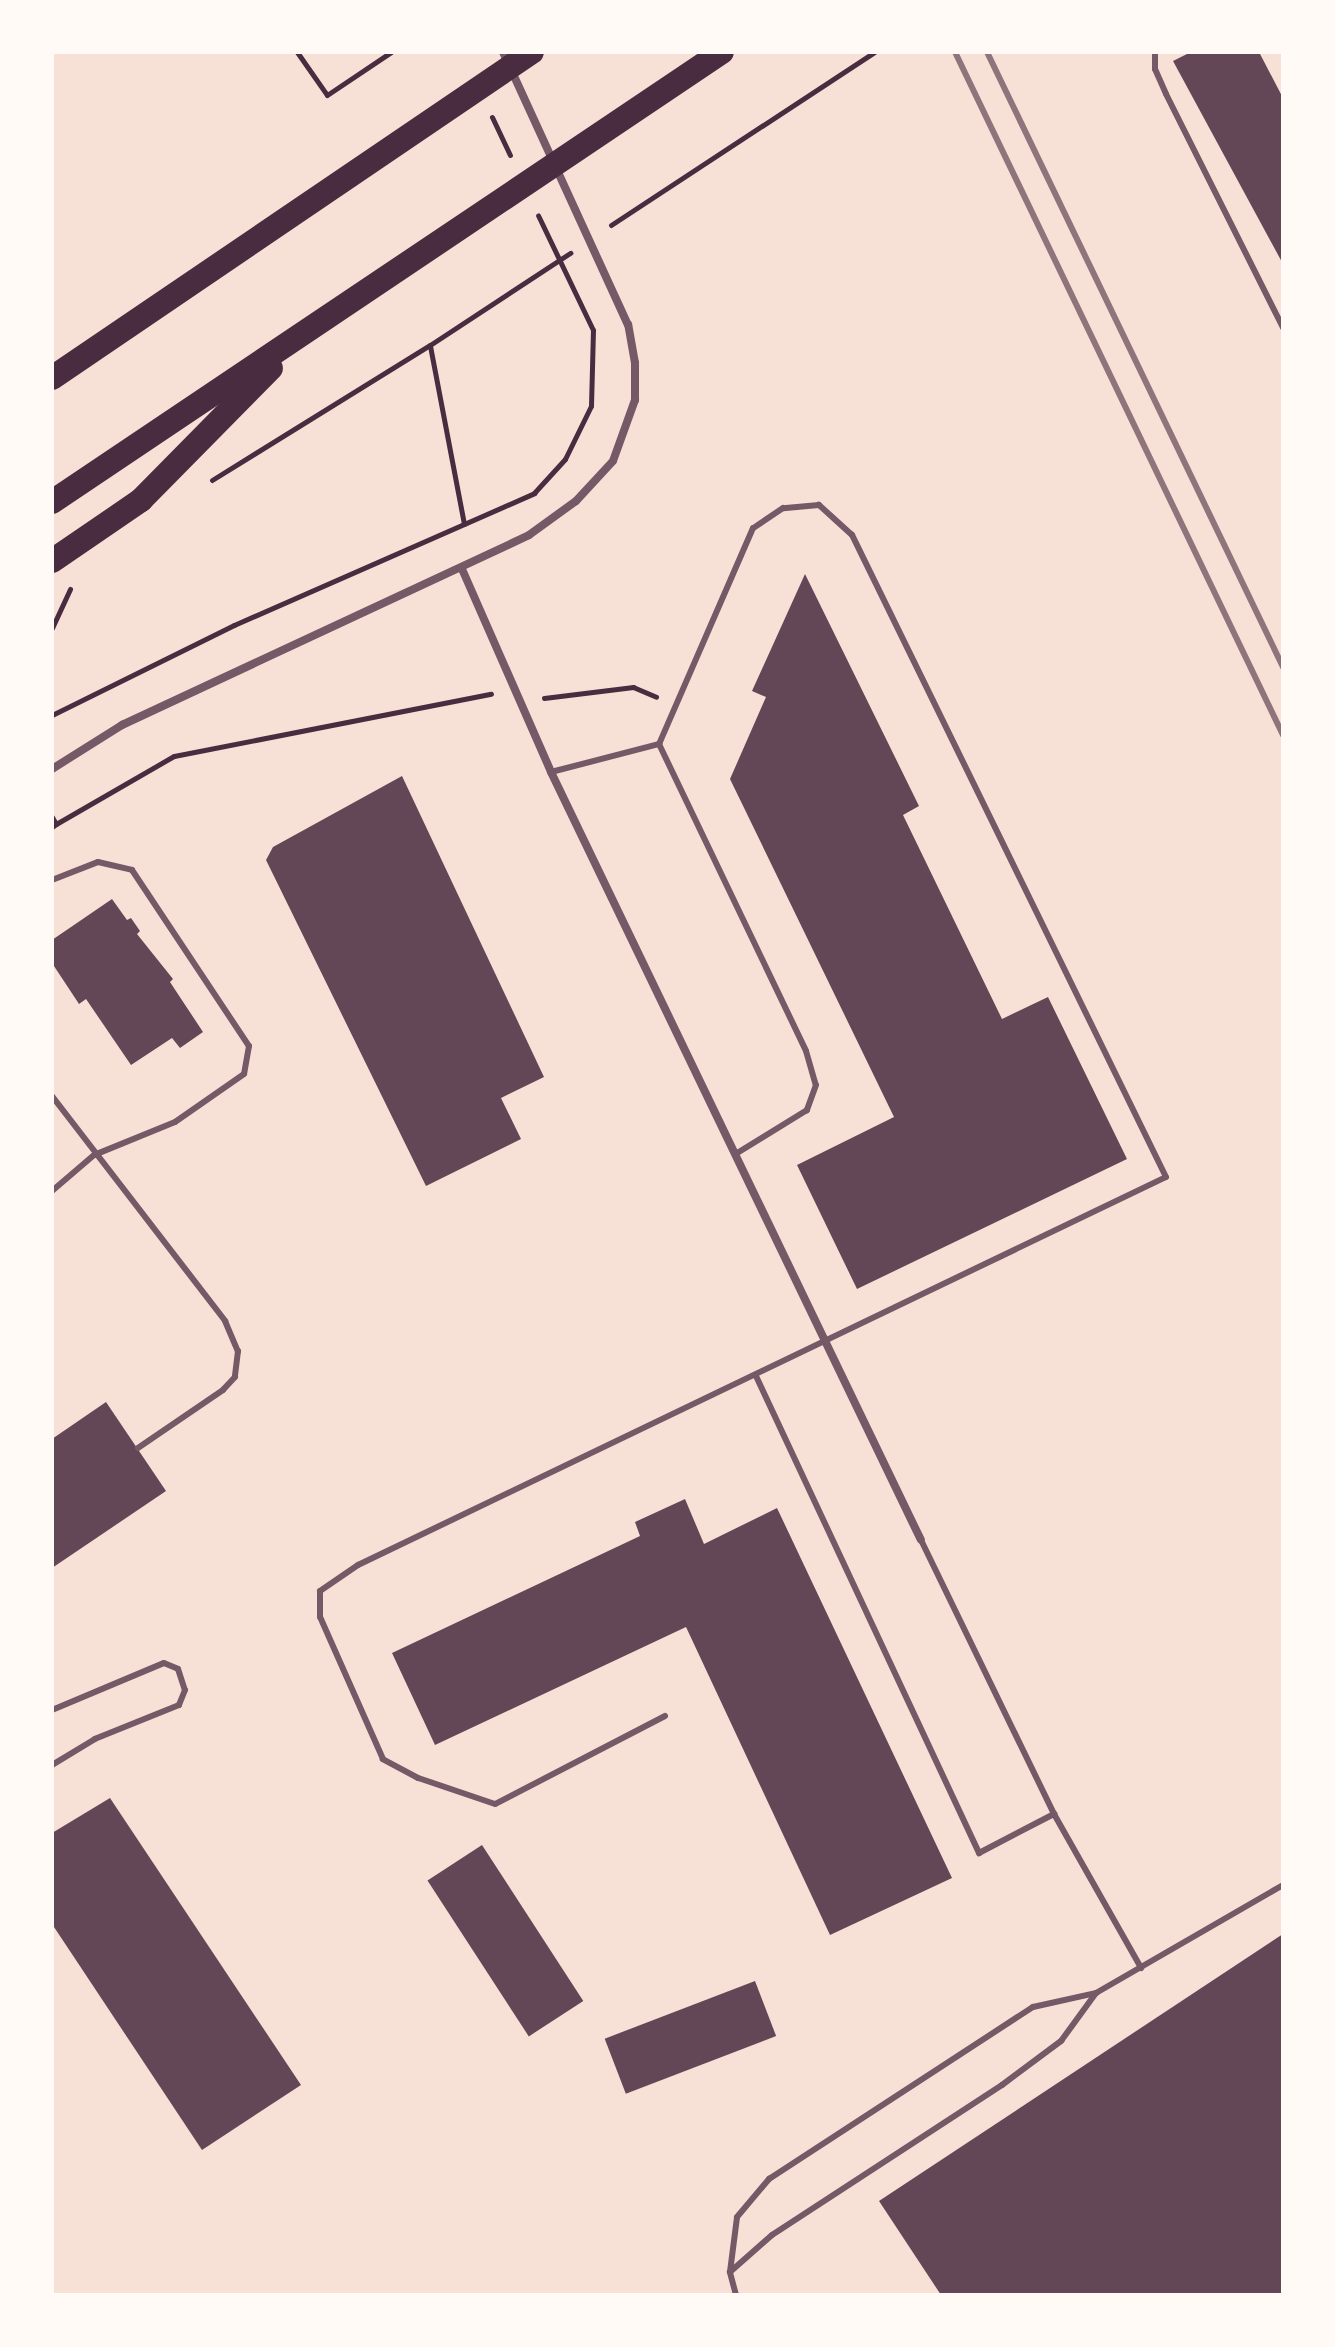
<!DOCTYPE html>
<style>
body{margin:0}
#map{position:relative;width:1335px;height:2347px;overflow:hidden;background:#f7e1d7;font-family:Commissioner,sans-serif}
div>[style]{position:absolute}
.building>*{inset:0;background:#644757;transform-origin:0 0}
.path>*{height:5px;margin:-2.5px;padding:0 2.5px;transform-origin:2.5px;border-radius:2.5px;background:#4a2c40}
.service>*{height:6px;margin:-3px;padding:0 3px;transform-origin:3px;border-radius:3px;background:#755966}
.minor>*{height:8px;margin:-4px;padding:0 4px;transform-origin:4px;border-radius:4px;background:#755966}
.motorway>*{height:24px;margin:-12px;padding:0 12px;transform-origin:12px;border-radius:12px;background:#4a2c40}
.rail>*{height:6px;margin:-3px;padding:0 3px;transform-origin:3px;border-radius:3px;background:#8f747c}
span{translate:-50% -50%;white-space:nowrap;text-align:center;line-height:1.15;-webkit-text-stroke:6px #fffaf5;paint-order:stroke}
.frame{position:absolute;inset:0;border:54px solid #fffaf5;pointer-events:none}
</style>
<div id="map">
<div class="building">
<div style="clip-path:polygon(1191px 52px,1259px 52px,1283px 98px,1283px 264px,1173px 61px)"></div>
<div style="clip-path:polygon(805px 574px,919px 806px,903px 815px,1002px 1019px,1048px 997px,1127px 1159px,857px 1289px,797px 1165px,894px 1117px,730px 779px,766px 697px,752px 691px)"></div>
<div style="clip-path:polygon(402px 776px,544px 1077px,501px 1098px,521px 1139px,426px 1186px,266px 860px,273px 847px)"></div>
<div style="clip-path:polygon(112px 899px,127px 920px,131px 918px,140px 931px,137px 934px,173px 979px,170px 982px,203px 1032px,180px 1048px,172px 1038px,131px 1065px,86px 999px,79px 1004px,52px 963px,52px 940px)"></div>
<div style="clip-path:polygon(106px 1402px,166px 1491px,52px 1568px,52px 1439px)"></div>
<div style="clip-path:polygon(685px 1499px,704px 1544px,777px 1508px,952px 1878px,830px 1935px,686px 1627px,435px 1745px,392px 1653px,640px 1536px,635px 1522px)"></div>
<div style="clip-path:polygon(110px 1798px,301px 2085px,202px 2150px,52px 1924px,52px 1833px)"></div>
<div style="left:482px;top:1845px;width:186px;height:65px;rotate:57deg"></div>
<div style="clip-path:polygon(1283px 1934px,1283px 2295px,941px 2295px,879px 2201px)"></div>
<div style="left:755px;top:1981px;width:59px;height:161px;rotate:69deg"></div>
</div>
<div class="path">
<div style="left:297px;top:52px;width:52px;rotate:55.1deg"></div>
<div style="left:327px;top:95px;width:77px;rotate:-33.9deg"></div>
<div style="left:492px;top:117px;width:42px;rotate:64.7deg"></div>
<div style="left:611px;top:225px;width:315px;rotate:-33.3deg"></div>
<div style="left:212px;top:480px;width:256px;rotate:-31.8deg"></div>
<div style="left:464px;top:524px;width:182px;rotate:-100.8deg"></div>
<div style="left:430px;top:345px;width:168px;rotate:-33.3deg"></div>
<div style="left:52px;top:628px;width:43px;rotate:-65.2deg"></div>
<div style="left:544px;top:698px;width:90px;rotate:-7deg"></div>
<div style="left:633px;top:687px;width:25px;rotate:23deg"></div>
<div style="left:52px;top:715px;width:203px;rotate:-26.3deg"></div>
<div style="left:234px;top:625px;width:328px;rotate:-23.7deg"></div>
<div style="left:534px;top:493px;width:46px;rotate:-47.6deg"></div>
<div style="left:565px;top:459px;width:59px;rotate:-63.9deg"></div>
<div style="left:591px;top:406px;width:76px;rotate:-88.5deg"></div>
<div style="left:593px;top:330px;width:127px;rotate:-115.6deg"></div>
<div style="left:52px;top:817px;width:8px;rotate:60deg"></div>
<div style="left:56px;top:824px;width:5px;rotate:143deg"></div>
<div style="left:56px;top:824px;width:136px;rotate:-30deg"></div>
<div style="left:174px;top:756px;width:323px;rotate:-11.1deg"></div>
</div>
<div class="service">
<div style="left:1155px;top:52px;width:17px;rotate:90deg"></div>
<div style="left:1155px;top:69px;width:27px;rotate:66deg"></div>
<div style="left:1166px;top:94px;width:262px;rotate:63.4deg"></div>
<div style="left:551px;top:772px;width:112px;rotate:-14.5deg"></div>
<div style="left:52px;top:880px;width:49px;rotate:-21.4deg"></div>
<div style="left:98px;top:862px;width:35px;rotate:13deg"></div>
<div style="left:132px;top:870px;width:211px;rotate:56.4deg"></div>
<div style="left:249px;top:1046px;width:28px;rotate:100deg"></div>
<div style="left:244px;top:1074px;width:84px;rotate:145.2deg"></div>
<div style="left:175px;top:1122px;width:87px;rotate:157.8deg"></div>
<div style="left:94px;top:1155px;width:55px;rotate:139.4deg"></div>
<div style="left:52px;top:1096px;width:284px;rotate:52.4deg"></div>
<div style="left:225px;top:1321px;width:33px;rotate:67deg"></div>
<div style="left:238px;top:1351px;width:26px;rotate:97deg"></div>
<div style="left:235px;top:1377px;width:18px;rotate:133deg"></div>
<div style="left:223px;top:1390px;width:103px;rotate:145.7deg"></div>
<div style="left:756px;top:1376px;width:527px;rotate:64.94deg"></div>
<div style="left:979px;top:1853px;width:85px;rotate:-27.5deg"></div>
<div style="left:921px;top:1540px;width:305px;rotate:64.1deg"></div>
<div style="left:1054px;top:1814px;width:177px;rotate:60.5deg"></div>
<div style="left:52px;top:1710px;width:121px;rotate:-22.8deg"></div>
<div style="left:164px;top:1663px;width:15px;rotate:23deg"></div>
<div style="left:178px;top:1669px;width:22px;rotate:72deg"></div>
<div style="left:185px;top:1690px;width:16px;rotate:112deg"></div>
<div style="left:179px;top:1705px;width:91px;rotate:158deg"></div>
<div style="left:95px;top:1739px;width:50px;rotate:148.8deg"></div>
<div style="left:665px;top:1716px;width:191px;rotate:152.6deg"></div>
<div style="left:495px;top:1804px;width:81px;rotate:-161.3deg"></div>
<div style="left:418px;top:1778px;width:40px;rotate:-152deg"></div>
<div style="left:383px;top:1759px;width:155px;rotate:-113.9deg"></div>
<div style="left:320px;top:1617px;width:26px;rotate:-90deg"></div>
<div style="left:320px;top:1591px;width:46px;rotate:-34.4deg"></div>
<div style="left:358px;top:1565px;width:896px;rotate:-25.65deg"></div>
<div style="left:1166px;top:1177px;width:715px;rotate:-116.06deg"></div>
<div style="left:852px;top:535px;width:45px;rotate:-137.7deg"></div>
<div style="left:819px;top:505px;width:36px;rotate:175deg"></div>
<div style="left:783px;top:508px;width:36px;rotate:146deg"></div>
<div style="left:753px;top:528px;width:236px;rotate:113.5deg"></div>
<div style="left:659px;top:744px;width:340px;rotate:64.4deg"></div>
<div style="left:806px;top:1051px;width:35px;rotate:74deg"></div>
<div style="left:816px;top:1085px;width:27px;rotate:110deg"></div>
<div style="left:807px;top:1110px;width:82px;rotate:148.4deg"></div>
<div style="left:730px;top:2272px;width:56px;rotate:-41.4deg"></div>
<div style="left:772px;top:2235px;width:275px;rotate:-33.1deg"></div>
<div style="left:1002px;top:2085px;width:74px;rotate:-36.7deg"></div>
<div style="left:1061px;top:2041px;width:59px;rotate:-53.9deg"></div>
<div style="left:736px;top:2295px;width:24px;rotate:-105deg"></div>
<div style="left:730px;top:2272px;width:55px;rotate:-82.7deg"></div>
<div style="left:737px;top:2217px;width:50px;rotate:-49.9deg"></div>
<div style="left:769px;top:2179px;width:315px;rotate:-33.1deg"></div>
<div style="left:1033px;top:2007px;width:65px;rotate:-12.5deg"></div>
<div style="left:1096px;top:1993px;width:216px;rotate:-30deg"></div>
</div>
<div class="minor">
<div style="left:462px;top:569px;width:222px;rotate:66.3deg"></div>
<div style="left:551px;top:772px;width:852px;rotate:64.28deg"></div>
<div style="left:52px;top:769px;width:83px;rotate:-32.2deg"></div>
<div style="left:122px;top:725px;width:449px;rotate:-25deg"></div>
<div style="left:529px;top:535px;width:58px;rotate:-35.9deg"></div>
<div style="left:576px;top:501px;width:54px;rotate:-47.2deg"></div>
<div style="left:613px;top:461px;width:65px;rotate:-70.2deg"></div>
<div style="left:635px;top:400px;width:37px;rotate:-90deg"></div>
<div style="left:635px;top:363px;width:39px;rotate:-100deg"></div>
<div style="left:628px;top:325px;width:300px;rotate:-114.6deg"></div>
</div>
<div class="motorway">
<div style="left:52px;top:378px;width:580px;rotate:-34.18deg"></div>
<div style="left:52px;top:502px;width:807px;rotate:-33.89deg"></div>
<div style="left:52px;top:561px;width:108px;rotate:-34.4deg"></div>
<div style="left:141px;top:500px;width:185px;rotate:-45.4deg"></div>
</div>
<div class="rail">
<div style="left:955px;top:52px;width:758px;rotate:64.35deg"></div>
<div style="left:987px;top:52px;width:683px;rotate:64.3deg"></div>
</div>
<div class="frame"></div>
</div>
